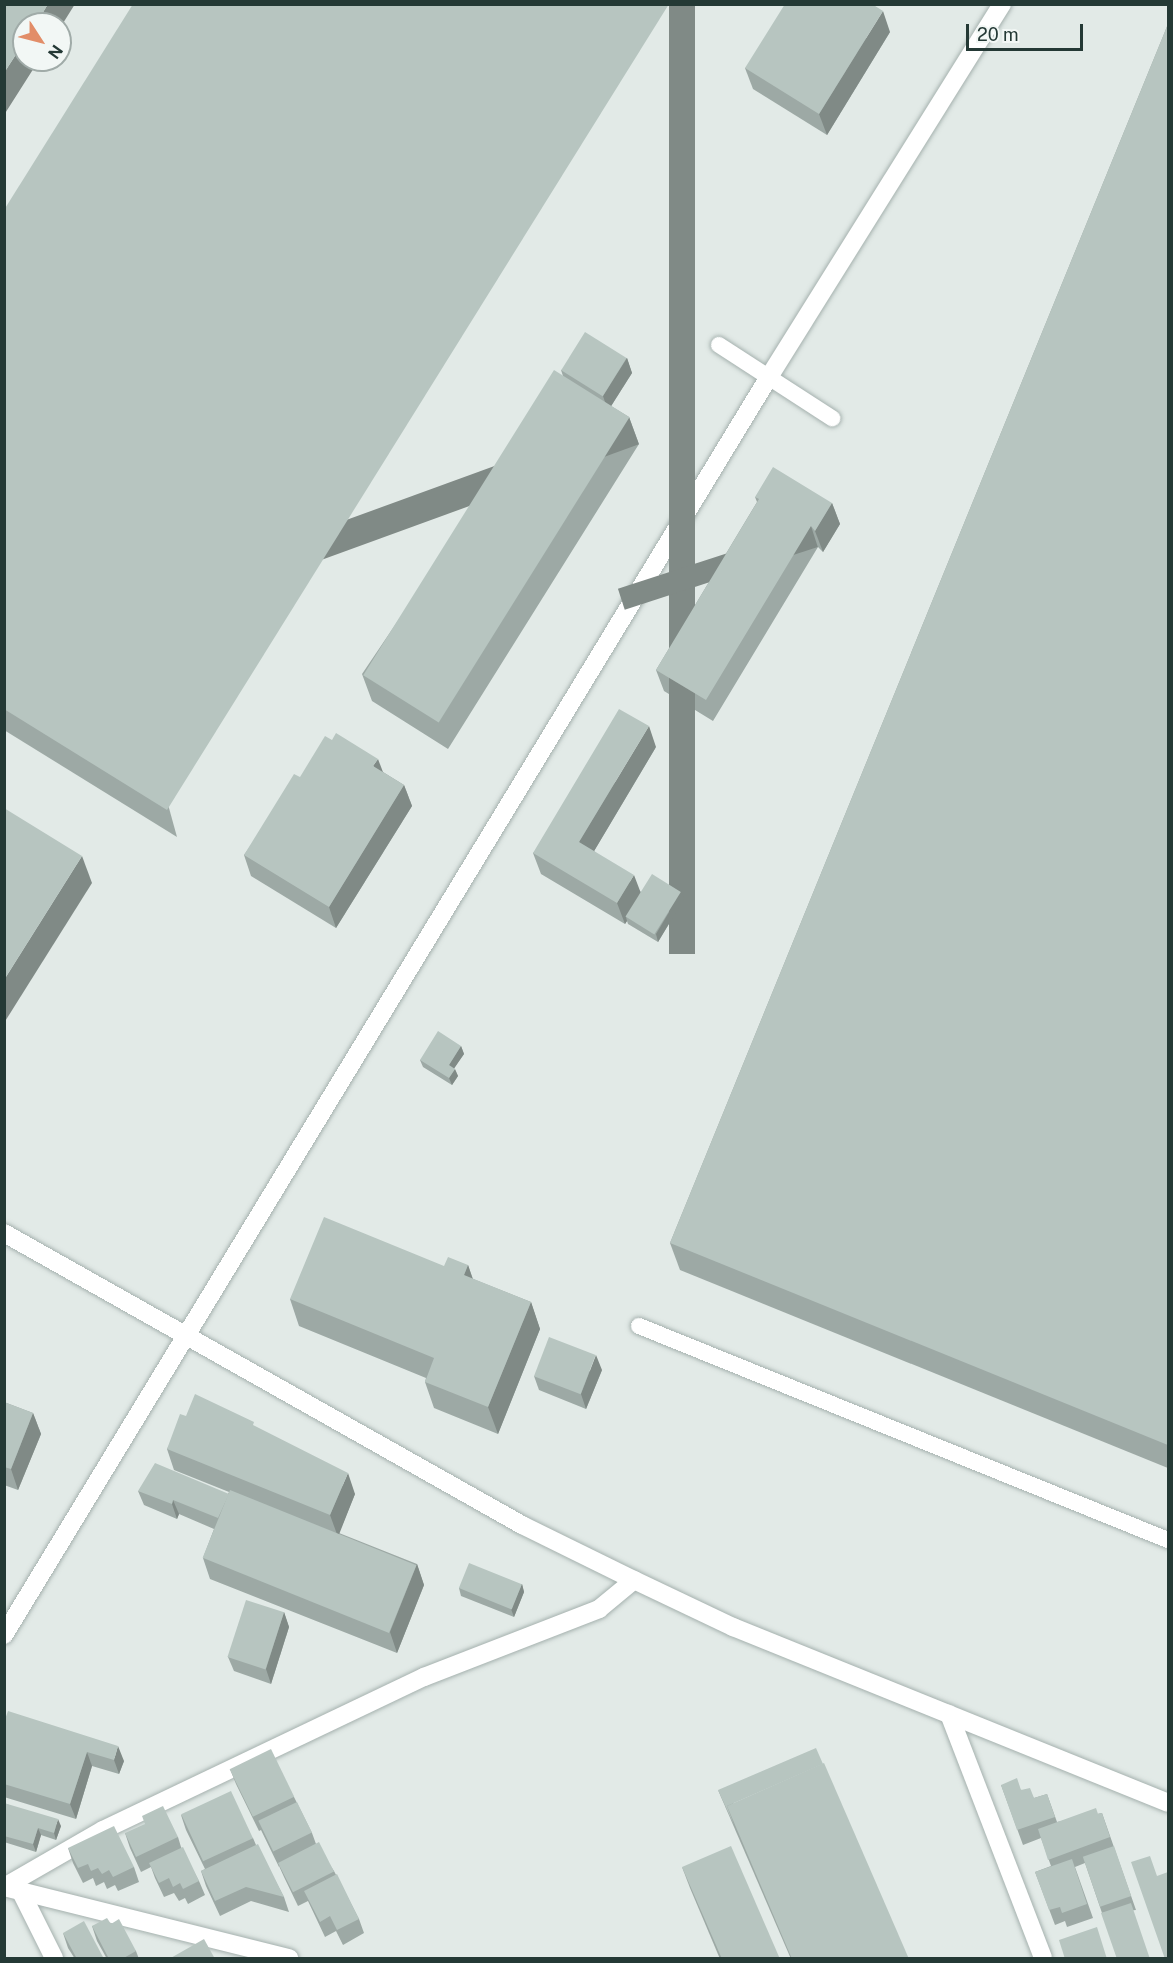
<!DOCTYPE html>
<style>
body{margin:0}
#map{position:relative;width:1173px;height:1963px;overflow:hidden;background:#e2eae7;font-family:"Public Sans",sans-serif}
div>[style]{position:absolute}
.roads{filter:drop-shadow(0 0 2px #a5b1ae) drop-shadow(0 0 2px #a5b1ae)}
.service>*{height:16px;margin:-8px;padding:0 8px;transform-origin:8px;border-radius:8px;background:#fff}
.minor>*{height:18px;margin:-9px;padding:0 9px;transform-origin:9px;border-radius:9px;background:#fff}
.tertiary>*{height:18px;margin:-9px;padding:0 9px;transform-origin:9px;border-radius:9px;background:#fff}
.wall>*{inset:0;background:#9da9a5}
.shaded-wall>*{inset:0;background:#808a86;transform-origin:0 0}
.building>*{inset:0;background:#b7c5c0;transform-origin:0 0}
span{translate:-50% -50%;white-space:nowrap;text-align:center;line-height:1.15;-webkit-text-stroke:4.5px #f2f7f5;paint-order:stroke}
.frame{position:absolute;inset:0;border:6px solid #243935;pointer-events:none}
.north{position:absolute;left:12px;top:12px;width:60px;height:60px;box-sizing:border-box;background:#f2f7f5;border:2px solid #a0aba8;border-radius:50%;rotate:126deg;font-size:16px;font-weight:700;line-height:24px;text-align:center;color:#243935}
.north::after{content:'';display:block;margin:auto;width:21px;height:27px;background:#e28d68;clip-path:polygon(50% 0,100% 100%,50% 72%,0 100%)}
.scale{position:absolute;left:966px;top:24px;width:117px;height:27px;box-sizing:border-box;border:3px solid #243935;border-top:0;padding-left:8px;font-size:18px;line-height:21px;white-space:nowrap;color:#243935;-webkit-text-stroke:4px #f2f7f5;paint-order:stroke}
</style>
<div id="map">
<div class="roads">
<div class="service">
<div style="left:719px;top:345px;width:135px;rotate:32.9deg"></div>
<div style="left:639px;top:1326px;width:571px;rotate:22.03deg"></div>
</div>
<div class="minor">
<div style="left:949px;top:1714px;width:261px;rotate:68.9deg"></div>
<div style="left:4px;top:1887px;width:114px;rotate:-29.9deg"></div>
<div style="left:103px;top:1830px;width:356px;rotate:-25.5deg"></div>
<div style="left:424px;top:1677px;width:188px;rotate:-21.2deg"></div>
<div style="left:599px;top:1609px;width:45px;rotate:-39.6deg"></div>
<div style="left:4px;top:1887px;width:294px;rotate:14deg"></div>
<div style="left:21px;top:1892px;width:74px;rotate:63.4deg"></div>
</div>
<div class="tertiary">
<div style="left:4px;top:1233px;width:595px;rotate:29.41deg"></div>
<div style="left:522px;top:1525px;width:125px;rotate:26.2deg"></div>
<div style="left:634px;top:1580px;width:110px;rotate:25.4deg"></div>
<div style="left:733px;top:1627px;width:469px;rotate:22deg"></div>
<div style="left:4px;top:1635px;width:1472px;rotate:-58.7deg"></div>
<div style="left:769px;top:377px;width:440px;rotate:-58deg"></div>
</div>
</div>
<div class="wall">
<div style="clip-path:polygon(1168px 24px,1168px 1468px,680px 1270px,670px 1243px)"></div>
<div style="clip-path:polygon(890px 32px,827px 135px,753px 89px,745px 68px)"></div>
<div style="clip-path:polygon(4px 210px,177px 837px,4px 730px)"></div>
<div style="clip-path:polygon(627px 358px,632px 373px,611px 406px,629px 417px,639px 444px,448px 749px,372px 701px,362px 674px,563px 376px,561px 370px)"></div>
<div style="clip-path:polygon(755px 497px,832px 503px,840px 524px,823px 552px,818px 547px,713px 721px,664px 691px,656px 670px,757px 502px)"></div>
<div style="clip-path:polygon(656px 747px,594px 851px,641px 892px,681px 892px,684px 899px,658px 942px,628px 924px,627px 921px,625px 924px,541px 874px,533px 853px)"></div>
<div style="clip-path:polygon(383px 772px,404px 785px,412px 806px,336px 928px,251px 876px,244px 855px,300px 777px)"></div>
<div style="clip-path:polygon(461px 1046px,464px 1054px,454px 1068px,458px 1076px,452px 1085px,423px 1067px,420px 1060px)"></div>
<div style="clip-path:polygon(468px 1265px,473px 1279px,531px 1302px,540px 1329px,498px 1434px,434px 1408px,425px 1382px,426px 1378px,299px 1326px,290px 1299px,444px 1266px)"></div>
<div style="clip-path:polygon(602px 1370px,586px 1409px,539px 1390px,534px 1376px)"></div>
<div style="clip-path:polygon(4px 1402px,33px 1413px,41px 1434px,18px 1490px,4px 1485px)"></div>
<div style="clip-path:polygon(186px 1416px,256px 1427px,355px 1494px,339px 1533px,417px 1564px,424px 1585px,397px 1653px,210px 1579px,203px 1558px,214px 1529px,179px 1514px,177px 1519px,144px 1505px,138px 1491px,228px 1494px,229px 1492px,174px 1470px,167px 1449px)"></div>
<div style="clip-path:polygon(522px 1584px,524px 1592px,514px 1617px,461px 1596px,459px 1588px)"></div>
<div style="clip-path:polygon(284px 1612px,289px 1627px,271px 1684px,234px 1671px,228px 1657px)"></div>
<div style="clip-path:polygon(4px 1722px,124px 1761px,119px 1774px,92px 1766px,76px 1819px,4px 1797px)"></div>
<div style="clip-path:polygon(230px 1769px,294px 1797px,312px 1833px,316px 1844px,334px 1871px,359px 1919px,364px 1933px,343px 1945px,336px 1931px,325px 1937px,308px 1901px,298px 1906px,284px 1877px,279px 1866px,279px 1867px,261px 1830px,259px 1831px,236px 1784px)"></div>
<div style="clip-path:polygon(1001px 1785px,1022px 1790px,1034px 1798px,1047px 1794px,1057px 1822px,1102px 1813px,1136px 1910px,1102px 1913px,1085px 1863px,1075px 1867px,1093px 1918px,1067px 1927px,1065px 1921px,1055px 1925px,1035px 1872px,1051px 1866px,1041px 1838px,1023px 1845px)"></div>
<div style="clip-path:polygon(718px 1790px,909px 1959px,791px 1959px)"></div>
<div style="clip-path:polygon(4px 1803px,61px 1826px,56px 1840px,41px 1835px,36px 1852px,4px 1842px)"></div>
<div style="clip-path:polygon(181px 1815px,253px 1838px,256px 1845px,284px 1897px,289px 1912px,251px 1901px,220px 1916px,206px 1886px,201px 1871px,205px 1869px,186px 1830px)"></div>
<div style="clip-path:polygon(125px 1833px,178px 1837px,181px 1847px,199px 1881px,205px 1895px,188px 1904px,185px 1898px,179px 1901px,174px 1893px,164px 1897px,155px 1878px,151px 1867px,141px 1872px,130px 1848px)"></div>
<div style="clip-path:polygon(68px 1848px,134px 1867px,139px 1882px,118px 1891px,115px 1885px,107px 1889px,104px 1882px,96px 1886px,93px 1878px,83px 1883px,73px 1863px)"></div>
<div style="clip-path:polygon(682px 1867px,780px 1959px,720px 1959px,690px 1888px)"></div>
<div style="clip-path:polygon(111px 1924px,136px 1951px,139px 1959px,107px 1959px,97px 1941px,92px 1926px)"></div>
<div style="clip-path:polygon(63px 1933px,104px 1959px,75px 1959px,68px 1948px)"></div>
</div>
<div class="shaded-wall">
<div style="clip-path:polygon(48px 4px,75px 4px,60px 28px,60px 24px,36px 24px)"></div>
<div style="left:669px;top:4px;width:26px;height:950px"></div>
<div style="clip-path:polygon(883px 11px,890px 32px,827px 135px,819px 114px)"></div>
<div style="clip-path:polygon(24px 42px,24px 60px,39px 60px,4px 115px,4px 73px)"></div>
<div style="clip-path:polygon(627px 358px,632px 373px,608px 411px,603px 396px)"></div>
<div style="left:629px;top:417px;width:29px;height:360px;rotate:70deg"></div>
<div style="clip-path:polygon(832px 503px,840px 524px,823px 552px,815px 531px)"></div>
<div style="left:811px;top:526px;width:22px;height:203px;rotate:72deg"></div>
<div style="clip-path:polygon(649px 726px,656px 747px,587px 863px,579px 842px)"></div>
<div style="clip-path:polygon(378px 759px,386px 780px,373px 766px)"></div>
<div style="clip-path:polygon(404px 785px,412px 806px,336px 928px,329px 907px)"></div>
<div style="clip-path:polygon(82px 856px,92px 883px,4px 1023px,4px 980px)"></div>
<div style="clip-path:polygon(634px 875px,642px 896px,626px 917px,627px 921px,625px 924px,617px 903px)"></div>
<div style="clip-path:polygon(681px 892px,684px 899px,658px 942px,656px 934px)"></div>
<div style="clip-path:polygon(461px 1046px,464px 1054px,451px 1073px,449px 1065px)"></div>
<div style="clip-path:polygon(455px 1069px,458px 1076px,452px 1085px,449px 1078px)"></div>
<div style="clip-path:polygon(468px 1265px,477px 1292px,464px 1275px)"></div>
<div style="clip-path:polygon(531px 1302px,540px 1329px,498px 1434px,488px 1407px)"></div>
<div style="clip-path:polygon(596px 1355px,602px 1370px,586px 1409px,581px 1394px)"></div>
<div style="clip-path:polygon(33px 1413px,41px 1434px,18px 1490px,11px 1469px)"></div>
<div style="clip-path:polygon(348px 1473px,355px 1494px,338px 1537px,330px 1515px)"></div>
<div style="clip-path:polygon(173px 1500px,179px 1514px,177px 1519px,172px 1504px)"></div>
<div style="clip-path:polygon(417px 1564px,424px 1585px,397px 1653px,390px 1632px)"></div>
<div style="clip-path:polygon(522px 1584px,524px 1592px,514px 1617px,511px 1609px)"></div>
<div style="clip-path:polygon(284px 1612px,289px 1627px,271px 1684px,266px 1669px)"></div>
<div style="clip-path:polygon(118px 1746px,124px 1761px,119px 1774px,114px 1760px)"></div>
<div style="clip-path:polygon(87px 1752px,92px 1766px,76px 1819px,70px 1804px)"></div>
<div style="clip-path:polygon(58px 1819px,61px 1826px,56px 1840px,54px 1833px)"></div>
<div style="clip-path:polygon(38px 1828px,41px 1835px,36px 1852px,33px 1844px)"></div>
</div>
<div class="building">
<div style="clip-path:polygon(4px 4px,48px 4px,36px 24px,24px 24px,24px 42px,4px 73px)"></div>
<div style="clip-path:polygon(133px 4px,669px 4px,167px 810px,4px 709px,4px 210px)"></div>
<div style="clip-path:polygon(785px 4px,872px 4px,883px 11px,819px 114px,745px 68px)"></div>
<div style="clip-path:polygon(1168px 24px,1168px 1445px,670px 1243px)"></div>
<div style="left:585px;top:332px;width:49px;height:45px;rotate:32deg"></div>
<div style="left:554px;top:370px;width:89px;height:360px;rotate:32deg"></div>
<div style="clip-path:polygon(773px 467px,832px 503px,815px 531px,811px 526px,706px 700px,656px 670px,759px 499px,755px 497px)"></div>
<div style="clip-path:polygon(619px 709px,649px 726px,579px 842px,634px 875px,617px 903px,533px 853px)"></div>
<div style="clip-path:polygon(336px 733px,378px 759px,373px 766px,404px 785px,329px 907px,244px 855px,294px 774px,300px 777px,325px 736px,332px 740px)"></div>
<div style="clip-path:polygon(4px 808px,82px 856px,4px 980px)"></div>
<div style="left:652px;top:874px;width:34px;height:50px;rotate:32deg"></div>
<div style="clip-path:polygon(438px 1031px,461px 1046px,449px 1065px,455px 1069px,449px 1078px,420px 1060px)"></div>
<div style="clip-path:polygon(324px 1217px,444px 1266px,448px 1257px,468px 1265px,464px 1275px,531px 1302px,488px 1407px,425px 1382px,434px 1358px,290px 1299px)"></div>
<div style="left:549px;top:1337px;width:50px;height:42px;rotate:21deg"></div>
<div style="clip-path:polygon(195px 1394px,254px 1422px,253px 1425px,348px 1473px,330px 1515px,167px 1449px,180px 1414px,186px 1416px)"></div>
<div style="clip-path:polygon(4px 1402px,33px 1413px,11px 1469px,4px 1467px)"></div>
<div style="clip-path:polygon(155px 1463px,229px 1494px,218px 1518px,173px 1500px,172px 1504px,138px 1491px)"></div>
<div style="left:230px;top:1490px;width:201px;height:73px;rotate:22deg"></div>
<div style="left:469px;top:1563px;width:57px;height:27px;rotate:22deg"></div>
<div style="left:246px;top:1600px;width:40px;height:60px;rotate:18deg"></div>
<div style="clip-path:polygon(8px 1711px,118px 1746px,114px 1760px,87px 1752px,70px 1804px,4px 1784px,4px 1722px)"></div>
<div style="clip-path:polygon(816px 1748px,823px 1764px,727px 1806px,734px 1825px,718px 1790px)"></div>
<div style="left:271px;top:1749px;width:53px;height:46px;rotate:64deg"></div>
<div style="clip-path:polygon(824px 1763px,909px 1959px,792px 1959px,727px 1806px)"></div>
<div style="clip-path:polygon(1017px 1778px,1021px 1790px,1030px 1788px,1034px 1798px,1047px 1794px,1055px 1817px,1017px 1830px,1001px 1785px)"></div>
<div style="left:231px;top:1791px;width:52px;height:55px;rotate:65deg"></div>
<div style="left:297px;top:1802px;width:34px;height:43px;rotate:64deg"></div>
<div style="clip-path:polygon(4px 1803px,58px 1819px,54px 1833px,38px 1828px,33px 1844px,4px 1836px)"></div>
<div style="clip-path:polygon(163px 1806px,178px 1837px,136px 1857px,125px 1833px,145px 1824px,142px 1816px)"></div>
<div style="clip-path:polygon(1096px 1808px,1098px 1814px,1102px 1813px,1110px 1837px,1048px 1860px,1038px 1829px)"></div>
<div style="clip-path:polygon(114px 1826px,134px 1867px,113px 1877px,109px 1870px,102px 1874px,98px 1868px,91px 1871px,88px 1864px,78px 1868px,68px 1848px)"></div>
<div style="left:319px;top:1842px;width:33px;height:46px;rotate:63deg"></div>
<div style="clip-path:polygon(258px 1844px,284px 1897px,246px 1887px,215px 1901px,201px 1871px)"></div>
<div style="clip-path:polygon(731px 1846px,780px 1959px,722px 1959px,682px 1867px)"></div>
<div style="left:1114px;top:1846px;width:53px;height:33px;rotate:71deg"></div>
<div style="clip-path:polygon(183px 1847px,199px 1881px,183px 1889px,180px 1883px,173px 1887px,169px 1878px,159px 1883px,149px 1863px)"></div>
<div style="clip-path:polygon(1150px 1856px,1157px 1876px,1168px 1872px,1168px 1959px,1165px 1959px,1131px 1862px)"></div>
<div style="clip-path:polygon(1072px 1859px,1087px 1904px,1062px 1913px,1060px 1907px,1049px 1910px,1035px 1872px)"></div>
<div style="clip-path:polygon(337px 1874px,359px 1919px,337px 1930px,330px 1916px,320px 1922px,304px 1891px)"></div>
<div style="clip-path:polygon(1131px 1903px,1150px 1959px,1117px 1959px,1101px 1913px)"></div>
<div style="clip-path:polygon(107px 1918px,111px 1924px,119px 1919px,136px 1951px,122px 1959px,109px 1959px,92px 1926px)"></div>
<div style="clip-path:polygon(84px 1921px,104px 1959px,77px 1959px,63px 1933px)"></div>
<div style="clip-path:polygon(1097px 1927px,1107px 1959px,1065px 1959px,1059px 1940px)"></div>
<div style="clip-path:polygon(204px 1939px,215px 1959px,169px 1959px)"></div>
</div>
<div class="frame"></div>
<div class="north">N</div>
<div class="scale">20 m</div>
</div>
